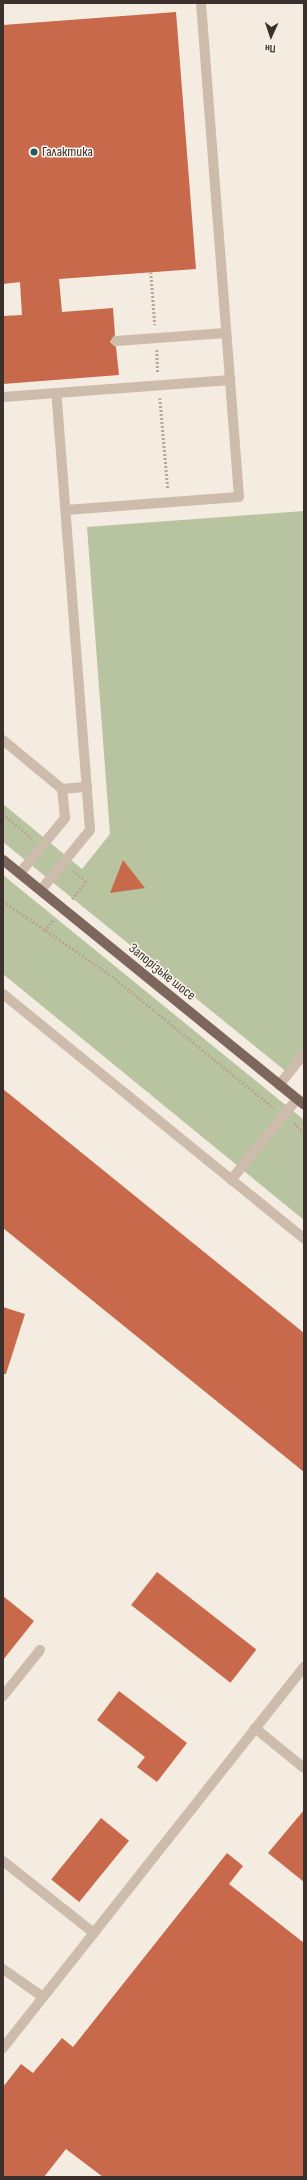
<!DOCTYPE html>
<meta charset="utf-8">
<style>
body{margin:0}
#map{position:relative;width:307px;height:2180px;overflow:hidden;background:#f4ebe1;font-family:"Sofia Sans Condensed",sans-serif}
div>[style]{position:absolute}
.green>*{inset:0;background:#b8c4a0}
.building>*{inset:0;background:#c8694b;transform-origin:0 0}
.path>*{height:2.5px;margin-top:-1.25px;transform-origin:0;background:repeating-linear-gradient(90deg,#b9a596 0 2px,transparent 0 4px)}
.lane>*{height:10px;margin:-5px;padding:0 5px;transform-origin:5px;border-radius:5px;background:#cdbbac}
.street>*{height:10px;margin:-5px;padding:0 5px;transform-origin:5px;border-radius:5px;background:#cdbbac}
.primary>*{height:10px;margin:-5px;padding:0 5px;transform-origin:5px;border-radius:5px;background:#7d675c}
.dots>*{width:11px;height:11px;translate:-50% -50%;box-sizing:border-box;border:2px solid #fbf5ee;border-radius:50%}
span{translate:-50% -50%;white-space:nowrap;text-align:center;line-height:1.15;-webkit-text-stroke:3px #fbf5ee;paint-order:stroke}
.poi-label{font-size:14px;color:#3b302b}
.left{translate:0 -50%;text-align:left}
.street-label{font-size:14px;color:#3b302b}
.frame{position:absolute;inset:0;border:4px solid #3b302b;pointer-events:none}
.north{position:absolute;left:251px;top:16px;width:40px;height:40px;-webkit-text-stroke:3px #fbf5ee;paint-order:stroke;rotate:183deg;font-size:11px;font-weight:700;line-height:16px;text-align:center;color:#3b302b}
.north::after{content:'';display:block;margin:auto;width:14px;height:18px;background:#3b302b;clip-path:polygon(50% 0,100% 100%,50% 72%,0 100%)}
</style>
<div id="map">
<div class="green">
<div style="clip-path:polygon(304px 511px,304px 1054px,288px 1073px,3px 842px,3px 804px,82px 869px,110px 834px,87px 527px)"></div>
<div style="clip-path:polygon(3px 875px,304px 1120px,304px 1220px,3px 974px)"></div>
</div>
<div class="building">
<div style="clip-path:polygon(176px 12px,196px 269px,59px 279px,62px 312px,113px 308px,115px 335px,110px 342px,116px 347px,119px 375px,3px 384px,3px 316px,22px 315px,20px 282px,3px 284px,3px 25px)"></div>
<div style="clip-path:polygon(123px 860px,145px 888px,110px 893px)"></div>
<div style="clip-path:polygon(3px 1089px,304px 1333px,304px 1472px,3px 1228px)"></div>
<div style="clip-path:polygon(3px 1307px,25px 1314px,6px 1374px,3px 1374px)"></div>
<div style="left:157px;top:1572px;width:126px;height:42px;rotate:38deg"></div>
<div style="clip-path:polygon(3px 1596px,34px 1621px,3px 1660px)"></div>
<div style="clip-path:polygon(119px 1691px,187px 1743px,157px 1782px,137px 1767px,145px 1757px,97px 1720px)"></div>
<div style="clip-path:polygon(304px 1810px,304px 1882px,268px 1853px)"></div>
<div style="left:101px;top:1818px;width:36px;height:79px;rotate:39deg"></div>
<div style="clip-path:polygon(227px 1853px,243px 1866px,229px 1884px,304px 1943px,304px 2177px,103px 2177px,66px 2149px,44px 2177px,3px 2177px,3px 2087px,21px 2064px,33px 2073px,62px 2038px,73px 2047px)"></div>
</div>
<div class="path">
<div style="left:151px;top:272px;width:53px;rotate:85.7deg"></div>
<div style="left:157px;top:350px;width:23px;rotate:88deg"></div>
<div style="left:160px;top:398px;width:91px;rotate:85deg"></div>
<div style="left:3px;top:814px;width:38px;rotate:40deg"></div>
<div style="left:72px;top:899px;width:22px;rotate:-51deg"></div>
<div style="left:86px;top:882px;width:17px;rotate:-140deg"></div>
<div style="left:3px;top:901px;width:132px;rotate:34.5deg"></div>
<div style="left:112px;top:976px;width:209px;rotate:39.2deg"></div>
<div style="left:44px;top:931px;width:16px;rotate:-50deg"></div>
<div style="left:294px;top:1123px;width:13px;rotate:42deg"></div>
</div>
<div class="lane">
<div style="left:116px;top:341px;width:110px;rotate:-4.2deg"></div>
<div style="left:3px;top:397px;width:228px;rotate:-4.3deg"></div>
<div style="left:66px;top:510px;width:173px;rotate:-4.3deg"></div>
<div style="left:239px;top:497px;width:495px;rotate:-94.4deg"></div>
<div style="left:3px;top:740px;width:77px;rotate:39.7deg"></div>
<div style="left:62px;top:789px;width:29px;rotate:84deg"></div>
<div style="left:65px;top:818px;width:71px;rotate:129.3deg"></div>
<div style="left:62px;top:789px;width:25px;rotate:-5deg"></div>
<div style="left:41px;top:890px;width:77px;rotate:-50.8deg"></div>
<div style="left:90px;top:830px;width:438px;rotate:-94.4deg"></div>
<div style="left:3px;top:994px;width:388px;rotate:39.1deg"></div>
<div style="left:231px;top:1180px;width:104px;rotate:-50.8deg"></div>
<div style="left:3px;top:1696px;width:59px;rotate:-51.2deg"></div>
<div style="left:255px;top:1728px;width:63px;rotate:39.2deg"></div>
<div style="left:3px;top:1861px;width:116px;rotate:38.4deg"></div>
<div style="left:3px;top:1969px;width:49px;rotate:35deg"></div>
<div style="left:3px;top:2048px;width:486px;rotate:-51.7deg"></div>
</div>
<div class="street">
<div style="left:279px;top:1085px;width:40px;rotate:-51deg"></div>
</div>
<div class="primary">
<div style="left:3px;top:860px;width:388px;rotate:39.1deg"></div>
</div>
<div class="dots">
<div style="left:34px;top:152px;background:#1f5a5e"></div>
</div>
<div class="poi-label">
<span class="left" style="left:42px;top:152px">Галактика</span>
</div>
<div class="street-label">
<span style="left:162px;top:972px;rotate:39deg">Запорізьке шосе</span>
</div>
<div class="frame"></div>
<div class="north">Пн</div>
</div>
